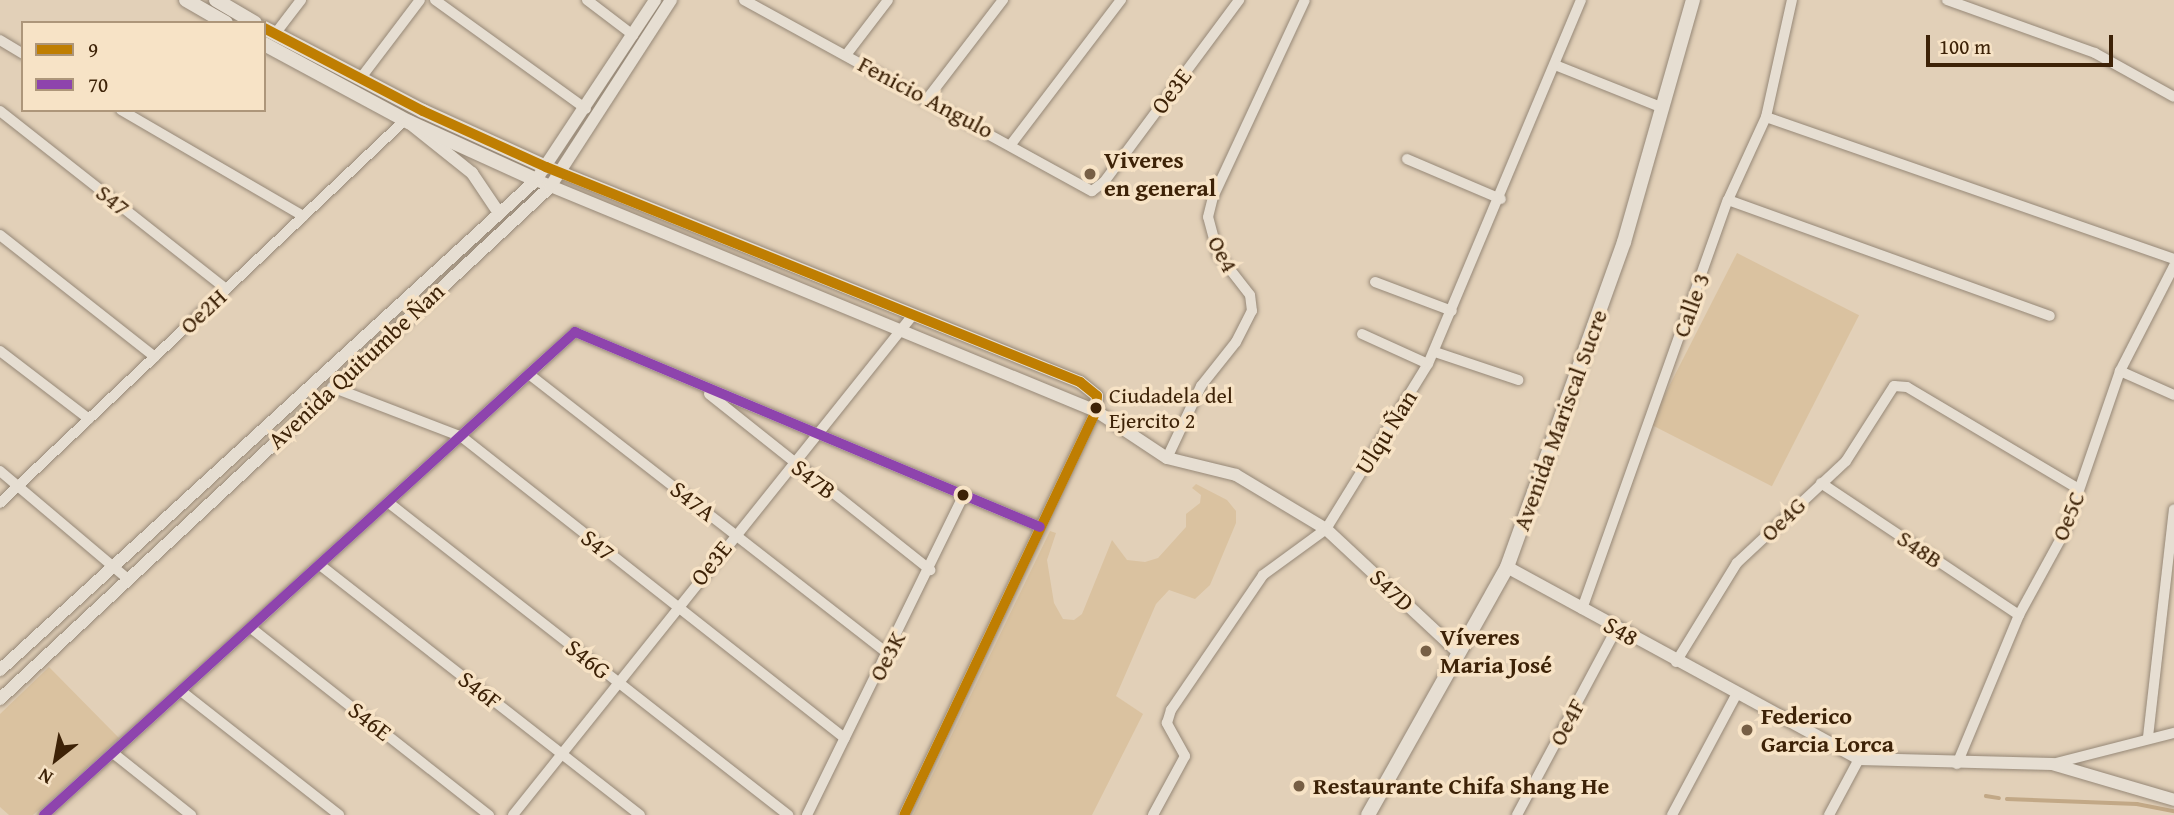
<!DOCTYPE html>
<meta charset="utf-8">
<style>
body{margin:0}
#map{position:relative;width:2174px;height:815px;overflow:hidden;background:#e2d0b8;font-family:"Gentium Book Plus",serif}
div>[style]{position:absolute}
.green>*{inset:0;background:#dac2a0;transform-origin:0 0}
.stream>*{height:3.5px;margin:-1.75px;padding:0 1.75px;transform-origin:1.75px;border-radius:1.75px;background:#c2a886}
.roads{filter:drop-shadow(0 0 2px #968877) drop-shadow(0 0 2px #968877)}
.minor>*{height:10px;margin:-5px;padding:0 5px;transform-origin:5px;border-radius:5px;background:#e6ded2}
.tertiary>*{height:12px;margin:-6px;padding:0 6px;transform-origin:6px;border-radius:6px;background:#e6ded2}
.secondary>*{height:14px;margin:-7px;padding:0 7px;transform-origin:7px;border-radius:7px;background:#e6ded2}
.bus-1>*{height:10px;margin:-5px;padding:0 5px;transform-origin:5px;border-radius:5px;background:#bf7e02}
.bus-2>*{height:10px;margin:-5px;padding:0 5px;transform-origin:5px;border-radius:5px;background:#8e44ad}
.dots>*{width:19px;height:19px;translate:-50% -50%;box-sizing:border-box;border:4px solid #f7e3c6;border-radius:50%}
span{translate:-50% -50%;white-space:nowrap;text-align:center;line-height:1.15;-webkit-text-stroke:7px #f7e3c6;paint-order:stroke}
.bus-label{font-size:22px;color:#3d2207}
.left{translate:0 -50%;text-align:left}
.street-label{font-size:24px;color:#3d2207}
.poi-label{font-size:24px;color:#3d2207;font-weight:700}
.legend{position:absolute;left:21px;top:21px;width:245px;height:91px;box-sizing:border-box;background:#f7e3c6;border:2px solid #ad967a;margin:0;padding:9px 12px;list-style:none;font-size:21px;color:#3d2207}
.legend li{display:flex;align-items:center;gap:14px;height:35px}
.legend b{width:35px;border:2px solid #ad967a}
.north{position:absolute;left:21px;top:724px;width:70px;height:70px;-webkit-text-stroke:5px #f7e3c6;paint-order:stroke;rotate:211deg;font-size:19px;font-weight:700;line-height:28px;text-align:center;color:#3d2207}
.north::after{content:'';display:block;margin:auto;width:24px;height:32px;background:#3d2207;clip-path:polygon(50% 0,100% 100%,50% 72%,0 100%)}
.scale{position:absolute;left:1926px;top:35px;width:187px;height:32px;box-sizing:border-box;border:4px solid #3d2207;border-top:0;padding-left:9px;font-size:21px;line-height:24px;white-space:nowrap;color:#3d2207;-webkit-text-stroke:5px #f7e3c6;paint-order:stroke}
</style>
<div id="map">
<div class="green">
<div style="left:1737px;top:253px;width:137px;height:192px;rotate:27deg"></div>
<div style="clip-path:polygon(1196px 484px,1227px 500px,1236px 511px,1236px 523px,1210px 585px,1195px 599px,1169px 590px,1156px 604px,1116px 696px,1143px 714px,1092px 815px,913px 815px,1050px 531px,1056px 533px,1047px 560px,1054px 603px,1063px 619px,1074px 620px,1082px 614px,1112px 540px,1127px 560px,1145px 562px,1158px 558px,1186px 527px,1186px 514px,1200px 503px,1201px 495px,1192px 488px)"></div>
<div style="clip-path:polygon(49px 667px,119px 738px,33px 815px,9px 815px,0 807px,0 714px)"></div>
</div>
<div class="stream">
<div style="left:1986px;top:796px;width:13px;rotate:9deg"></div>
<div style="left:2007px;top:799px;width:130px;rotate:2.2deg"></div>
<div style="left:2137px;top:804px;width:38px;rotate:11deg"></div>
</div>
<div class="roads">
<div class="minor">
<div style="left:435px;top:0;width:186px;rotate:35.8deg"></div>
<div style="left:587px;top:0;width:58px;rotate:37.3deg"></div>
<div style="left:744px;top:0;width:397px;rotate:28.8deg"></div>
<div style="left:1092px;top:191px;width:15px;rotate:-37deg"></div>
<div style="left:1104px;top:182px;width:227px;rotate:-53.4deg"></div>
<div style="left:1947px;top:0;width:157px;rotate:19.7deg"></div>
<div style="left:2095px;top:53px;width:90px;rotate:29.1deg"></div>
<div style="left:275px;top:34px;width:43px;rotate:-52.6deg"></div>
<div style="left:0;top:40px;width:27px;rotate:31deg"></div>
<div style="left:846px;top:55px;width:69px;rotate:-52.6deg"></div>
<div style="left:1555px;top:65px;width:116px;rotate:21.7deg"></div>
<div style="left:360px;top:79px;width:99px;rotate:-52.8deg"></div>
<div style="left:927px;top:99px;width:125px;rotate:-52.5deg"></div>
<div style="left:121px;top:110px;width:211px;rotate:30.2deg"></div>
<div style="left:0;top:111px;width:288px;rotate:38.2deg"></div>
<div style="left:1766px;top:117px;width:432px;rotate:19.2deg"></div>
<div style="left:1012px;top:143px;width:180px;rotate:-52.7deg"></div>
<div style="left:1407px;top:159px;width:102px;rotate:23.1deg"></div>
<div style="left:1728px;top:200px;width:342px;rotate:19.8deg"></div>
<div style="left:0;top:235px;width:197px;rotate:38.2deg"></div>
<div style="left:1375px;top:282px;width:82px;rotate:20.6deg"></div>
<div style="left:1362px;top:334px;width:72px;rotate:24.4deg"></div>
<div style="left:0;top:351px;width:112px;rotate:37.4deg"></div>
<div style="left:1435px;top:352px;width:88px;rotate:18.6deg"></div>
<div style="left:2120px;top:371px;width:59px;rotate:24deg"></div>
<div style="left:530px;top:375px;width:455px;rotate:37.9deg"></div>
<div style="left:332px;top:387px;width:139px;rotate:21deg"></div>
<div style="left:462px;top:437px;width:487px;rotate:38.2deg"></div>
<div style="left:709px;top:394px;width:283px;rotate:38.5deg"></div>
<div style="left:1167px;top:458px;width:80px;rotate:-64.7deg"></div>
<div style="left:1201px;top:386px;width:56px;rotate:-51.5deg"></div>
<div style="left:1236px;top:342px;width:35px;rotate:-63deg"></div>
<div style="left:1252px;top:311px;width:16px;rotate:-97deg"></div>
<div style="left:1250px;top:295px;width:52px;rotate:-128deg"></div>
<div style="left:1218px;top:254px;width:38px;rotate:-105deg"></div>
<div style="left:1208px;top:217px;width:21px;rotate:-76deg"></div>
<div style="left:1213px;top:197px;width:217px;rotate:-65deg"></div>
<div style="left:0;top:471px;width:167px;rotate:40.2deg"></div>
<div style="left:1821px;top:483px;width:238px;rotate:33.7deg"></div>
<div style="left:0;top:503px;width:557px;rotate:-43.4deg"></div>
<div style="left:389px;top:503px;width:507px;rotate:38.02deg"></div>
<div style="left:320px;top:565px;width:406px;rotate:38deg"></div>
<div style="left:1582px;top:609px;width:434px;rotate:-70.4deg"></div>
<div style="left:1728px;top:200px;width:91px;rotate:-65.4deg"></div>
<div style="left:1766px;top:117px;width:120px;rotate:-77.5deg"></div>
<div style="left:251px;top:628px;width:303px;rotate:38.2deg"></div>
<div style="left:1676px;top:662px;width:116px;rotate:-58.4deg"></div>
<div style="left:1737px;top:563px;width:149px;rotate:-43.1deg"></div>
<div style="left:1846px;top:461px;width:89px;rotate:-57.4deg"></div>
<div style="left:1894px;top:386px;width:13px;rotate:4deg"></div>
<div style="left:1907px;top:387px;width:200px;rotate:30.7deg"></div>
<div style="left:181px;top:691px;width:201px;rotate:38.1deg"></div>
<div style="left:2148px;top:737px;width:229px;rotate:-83.5deg"></div>
<div style="left:113px;top:753px;width:100px;rotate:38.5deg"></div>
<div style="left:1957px;top:764px;width:161px;rotate:-67.4deg"></div>
<div style="left:2019px;top:615px;width:96px;rotate:-61.3deg"></div>
<div style="left:2065px;top:531px;width:169px;rotate:-71deg"></div>
<div style="left:2120px;top:371px;width:118px;rotate:-62.8deg"></div>
<div style="left:2052px;top:764px;width:126px;rotate:-14.3deg"></div>
<div style="left:44px;top:815px;width:718px;rotate:-42.29deg"></div>
<div style="left:575px;top:332px;width:504px;rotate:22.75deg"></div>
<div style="left:513px;top:815px;width:640px;rotate:-51.34deg"></div>
<div style="left:807px;top:815px;width:356px;rotate:-63.9deg"></div>
<div style="left:904px;top:815px;width:447px;rotate:-64.6deg"></div>
<div style="left:1153px;top:815px;width:67px;rotate:-61.5deg"></div>
<div style="left:1185px;top:756px;width:38px;rotate:-119deg"></div>
<div style="left:1167px;top:723px;width:14px;rotate:-73deg"></div>
<div style="left:1171px;top:710px;width:163px;rotate:-55.7deg"></div>
<div style="left:1263px;top:575px;width:78px;rotate:-36.1deg"></div>
<div style="left:1326px;top:529px;width:194px;rotate:-58.3deg"></div>
<div style="left:1428px;top:364px;width:395px;rotate:-67.2deg"></div>
<div style="left:1517px;top:815px;width:212px;rotate:-61.9deg"></div>
<div style="left:1672px;top:815px;width:136px;rotate:-61.9deg"></div>
<div style="left:1829px;top:815px;width:64px;rotate:-61.8deg"></div>
</div>
<div class="tertiary">
<div style="left:412px;top:125px;width:77px;rotate:38.7deg"></div>
<div style="left:472px;top:173px;width:48px;rotate:56deg"></div>
<div style="left:553px;top:169px;width:568px;rotate:22.01deg"></div>
<div style="left:1080px;top:382px;width:22px;rotate:39deg"></div>
<div style="left:1097px;top:396px;width:15px;rotate:94deg"></div>
<div style="left:536px;top:180px;width:606px;rotate:22.42deg"></div>
<div style="left:1096px;top:411px;width:85px;rotate:33.5deg"></div>
<div style="left:1167px;top:458px;width:71px;rotate:13.8deg"></div>
<div style="left:1236px;top:475px;width:105px;rotate:31deg"></div>
<div style="left:1326px;top:529px;width:180px;rotate:43deg"></div>
<div style="left:1507px;top:567px;width:401px;rotate:28.6deg"></div>
<div style="left:1859px;top:759px;width:193px;rotate:1.5deg"></div>
<div style="left:2052px;top:764px;width:127px;rotate:16.4deg"></div>
<div style="left:0;top:670px;width:726px;rotate:-42.43deg"></div>
<div style="left:536px;top:180px;width:216px;rotate:-56.5deg"></div>
<div style="left:0;top:699px;width:751px;rotate:-42.95deg"></div>
<div style="left:550px;top:187px;width:223px;rotate:-57.1deg"></div>
</div>
<div class="secondary">
<div style="left:186px;top:0;width:46px;rotate:29.9deg"></div>
<div style="left:216px;top:0;width:45px;rotate:30.5deg"></div>
<div style="left:264px;top:28px;width:179px;rotate:27.6deg"></div>
<div style="left:423px;top:111px;width:135px;rotate:24.5deg"></div>
<div style="left:264px;top:44px;width:165px;rotate:28.3deg"></div>
<div style="left:409px;top:122px;width:140px;rotate:24.5deg"></div>
<div style="left:1368px;top:815px;width:284px;rotate:-60.7deg"></div>
<div style="left:1507px;top:567px;width:345px;rotate:-70.2deg"></div>
<div style="left:1624px;top:242px;width:252px;rotate:-74.1deg"></div>
</div>
</div>
<div class="bus-1">
<div style="left:264px;top:28px;width:179px;rotate:27.6deg"></div>
<div style="left:423px;top:111px;width:135px;rotate:24.5deg"></div>
<div style="left:546px;top:167px;width:576px;rotate:21.93deg"></div>
<div style="left:1080px;top:382px;width:22px;rotate:39deg"></div>
<div style="left:1097px;top:396px;width:15px;rotate:94deg"></div>
<div style="left:1096px;top:411px;width:447px;rotate:115.4deg"></div>
</div>
<div class="bus-2">
<div style="left:44px;top:815px;width:718px;rotate:-42.29deg"></div>
<div style="left:575px;top:332px;width:504px;rotate:22.75deg"></div>
</div>
<div class="dots">
<div style="left:1090px;top:174px;background:#775f45"></div>
<div style="left:1096px;top:408px;background:#3d2207"></div>
<div style="left:963px;top:495px;background:#3d2207"></div>
<div style="left:1426px;top:651px;background:#775f45"></div>
<div style="left:1747px;top:730px;background:#775f45"></div>
<div style="left:1299px;top:786px;background:#775f45"></div>
</div>
<div class="bus-label">
<span class="left" style="left:1109px;top:408px">Ciudadela del<br>Ejercito 2</span>
</div>
<div class="street-label">
<span style="left:1171px;top:91px;rotate:-53deg">Oe3E</span>
<span style="left:926px;top:97px;rotate:28deg">Fenicio Angulo</span>
<span style="left:113px;top:200px;rotate:38deg">S47</span>
<span style="left:1223px;top:254px;rotate:62deg">Oe4</span>
<span style="left:1691px;top:305px;rotate:-70deg">Calle 3</span>
<span style="left:203px;top:311px;rotate:-43deg">Oe2H</span>
<span style="left:356px;top:366px;rotate:-43deg">Avenida Quitumbe Ñan</span>
<span style="left:1560px;top:420px;rotate:-70deg">Avenida Mariscal Sucre</span>
<span style="left:1386px;top:432px;rotate:-58deg">Ulqu Ñan</span>
<span style="left:814px;top:479px;rotate:38deg">S47B</span>
<span style="left:693px;top:501px;rotate:38deg">S47A</span>
<span style="left:2068px;top:516px;rotate:-68deg">Oe5C</span>
<span style="left:1783px;top:519px;rotate:-44deg">Oe4G</span>
<span style="left:598px;top:545px;rotate:38deg">S47</span>
<span style="left:1920px;top:549px;rotate:34deg">S48B</span>
<span style="left:711px;top:563px;rotate:-51deg">Oe3E</span>
<span style="left:1392px;top:590px;rotate:43deg">S47D</span>
<span style="left:1621px;top:631px;rotate:30deg">S48</span>
<span style="left:887px;top:656px;rotate:-63deg">Oe3K</span>
<span style="left:588px;top:659px;rotate:38deg">S46G</span>
<span style="left:480px;top:690px;rotate:38deg">S46F</span>
<span style="left:370px;top:721px;rotate:38deg">S46E</span>
<span style="left:1567px;top:722px;rotate:-62deg">Oe4F</span>
</div>
<div class="poi-label">
<span class="left" style="left:1104px;top:174px">Viveres<br>en general</span>
<span class="left" style="left:1440px;top:651px">Víveres<br>Maria José</span>
<span class="left" style="left:1761px;top:730px">Federico<br>Garcia Lorca</span>
<span class="left" style="left:1313px;top:786px">Restaurante Chifa Shang He</span>
</div>
<ul class="legend">
<li><b style="height:9px;background:#bf7e02"></b>9</li>
<li><b style="height:9px;background:#8e44ad"></b>70</li>
</ul>
<div class="north">N</div>
<div class="scale">100 m</div>
</div>
